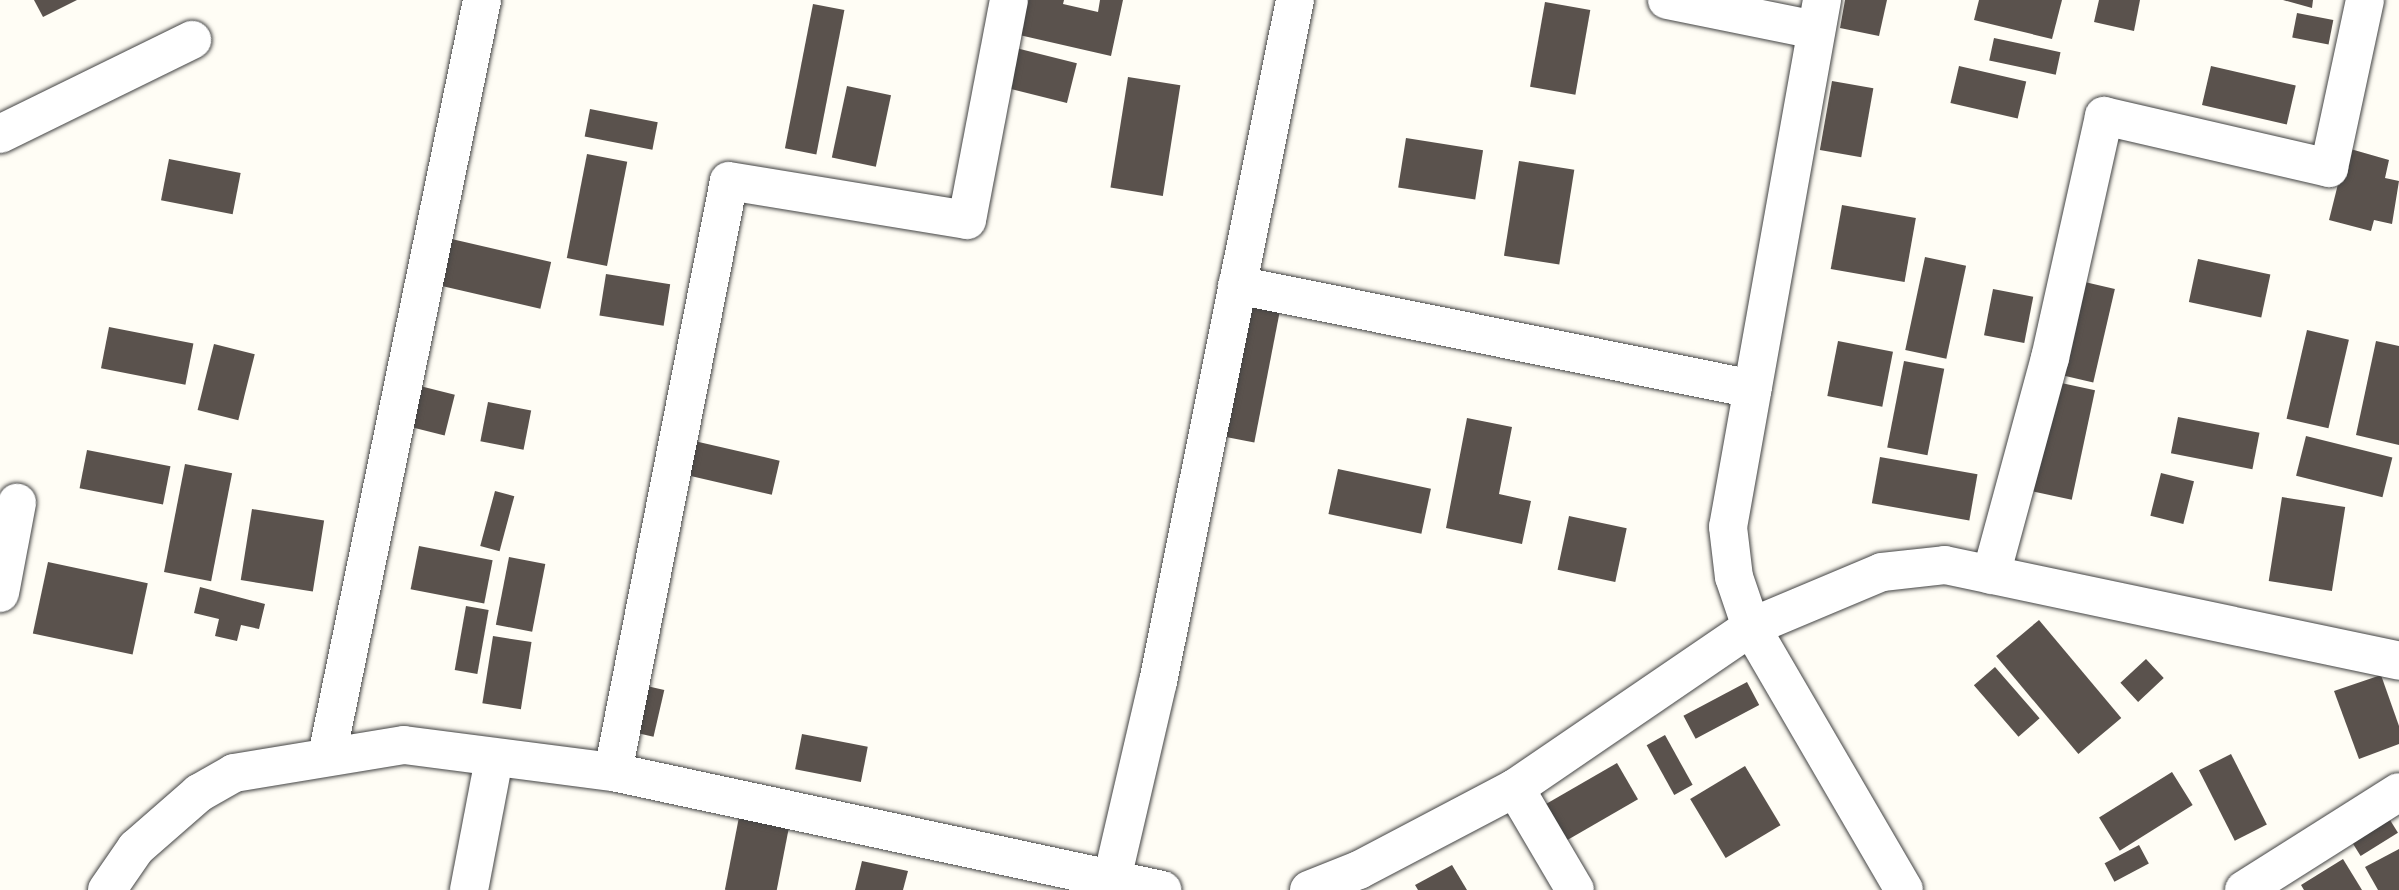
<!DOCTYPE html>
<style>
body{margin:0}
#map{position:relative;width:2399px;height:890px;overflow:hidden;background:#fffdf5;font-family:"Roboto Serif",serif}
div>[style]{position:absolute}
.building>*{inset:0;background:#5a524d;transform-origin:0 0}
.roads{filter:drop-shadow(0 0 2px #444) drop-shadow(0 0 2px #444)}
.minor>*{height:38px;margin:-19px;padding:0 19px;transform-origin:19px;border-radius:19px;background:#fff}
span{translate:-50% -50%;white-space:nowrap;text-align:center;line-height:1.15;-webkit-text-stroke:7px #fff;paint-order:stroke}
</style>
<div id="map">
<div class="building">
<div style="clip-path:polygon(34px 0,77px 0,43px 17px)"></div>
<div style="clip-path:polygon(1017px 0,1064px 0,1063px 4px,1098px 12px,1100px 0,1123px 0,1111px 56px,1010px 33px)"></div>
<div style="clip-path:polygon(1845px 0,1887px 0,1879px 36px,1840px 28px)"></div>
<div style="clip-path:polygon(1979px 0,2062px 0,2052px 39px,1974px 20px)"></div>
<div style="clip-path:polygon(2099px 0,2140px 0,2134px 31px,2094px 22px)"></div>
<div style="clip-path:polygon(2283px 0,2313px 0,2312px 8px)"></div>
<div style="left:1545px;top:2px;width:46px;height:86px;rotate:10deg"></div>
<div style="left:813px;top:4px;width:32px;height:147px;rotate:11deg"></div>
<div style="left:2297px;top:13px;width:37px;height:25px;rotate:11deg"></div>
<div style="left:1994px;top:38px;width:68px;height:23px;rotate:12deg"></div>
<div style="left:1008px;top:46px;width:71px;height:41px;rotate:14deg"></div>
<div style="left:1959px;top:66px;width:69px;height:38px;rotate:13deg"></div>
<div style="left:2211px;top:66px;width:87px;height:40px;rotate:13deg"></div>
<div style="left:1128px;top:77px;width:53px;height:112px;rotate:9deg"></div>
<div style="left:1832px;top:81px;width:42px;height:70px;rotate:10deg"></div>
<div style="left:847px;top:86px;width:45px;height:73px;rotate:12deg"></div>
<div style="left:590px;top:109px;width:69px;height:28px;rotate:11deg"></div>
<div style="left:1406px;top:138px;width:78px;height:50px;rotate:9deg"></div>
<div style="clip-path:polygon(2347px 148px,2389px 160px,2385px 178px,2399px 181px,2392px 224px,2374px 220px,2371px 231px,2329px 220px)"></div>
<div style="left:587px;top:154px;width:41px;height:106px;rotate:11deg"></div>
<div style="left:169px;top:159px;width:73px;height:42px;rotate:11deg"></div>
<div style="left:1519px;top:161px;width:56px;height:96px;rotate:9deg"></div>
<div style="left:1842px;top:205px;width:75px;height:65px;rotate:10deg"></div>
<div style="left:443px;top:237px;width:111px;height:48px;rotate:13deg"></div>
<div style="left:1925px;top:257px;width:42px;height:95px;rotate:12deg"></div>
<div style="left:2198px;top:259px;width:74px;height:44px;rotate:12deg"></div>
<div style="left:606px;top:274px;width:65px;height:42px;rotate:9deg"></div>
<div style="left:2072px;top:279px;width:44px;height:96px;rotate:13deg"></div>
<div style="left:1993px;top:289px;width:41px;height:47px;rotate:11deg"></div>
<div style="left:1240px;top:296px;width:42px;height:141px;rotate:11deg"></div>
<div style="left:109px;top:327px;width:86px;height:42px;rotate:11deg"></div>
<div style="left:2307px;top:330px;width:43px;height:91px;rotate:13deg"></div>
<div style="left:1838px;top:341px;width:56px;height:56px;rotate:11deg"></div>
<div style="clip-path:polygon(2376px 341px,2399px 346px,2399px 445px,2356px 435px)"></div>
<div style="left:214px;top:344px;width:42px;height:68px;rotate:14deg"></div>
<div style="left:1904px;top:361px;width:41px;height:88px;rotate:11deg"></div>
<div style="left:2052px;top:381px;width:44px;height:112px;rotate:12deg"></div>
<div style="left:416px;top:385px;width:40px;height:42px;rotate:14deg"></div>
<div style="left:488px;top:402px;width:44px;height:40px;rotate:11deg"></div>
<div style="left:2178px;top:417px;width:83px;height:37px;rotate:11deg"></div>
<div style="clip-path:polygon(1467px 418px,1512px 427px,1499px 494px,1531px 501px,1522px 544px,1446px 528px)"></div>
<div style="left:2306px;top:436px;width:89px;height:41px;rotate:14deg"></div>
<div style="left:690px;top:440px;width:92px;height:35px;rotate:13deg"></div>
<div style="left:87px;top:450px;width:85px;height:39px;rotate:11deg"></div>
<div style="left:1880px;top:457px;width:99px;height:47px;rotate:10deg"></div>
<div style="left:185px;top:464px;width:48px;height:110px;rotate:11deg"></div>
<div style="left:1338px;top:469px;width:95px;height:46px;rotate:12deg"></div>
<div style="left:2161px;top:473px;width:34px;height:44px;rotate:14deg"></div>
<div style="left:495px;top:491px;width:20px;height:57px;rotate:15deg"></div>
<div style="left:2282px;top:497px;width:64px;height:85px;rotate:9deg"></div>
<div style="left:252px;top:509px;width:73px;height:72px;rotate:9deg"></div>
<div style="left:1569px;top:516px;width:59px;height:55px;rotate:12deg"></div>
<div style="left:419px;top:546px;width:75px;height:44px;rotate:11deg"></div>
<div style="left:509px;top:557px;width:37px;height:69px;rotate:11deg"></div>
<div style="left:48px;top:562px;width:102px;height:73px;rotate:12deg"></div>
<div style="clip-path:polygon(200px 587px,265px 604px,259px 629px,241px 625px,237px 641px,215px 636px,219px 619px,194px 613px)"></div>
<div style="left:466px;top:606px;width:23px;height:65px;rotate:10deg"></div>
<div style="left:2039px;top:620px;width:128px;height:56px;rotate:50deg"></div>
<div style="left:493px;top:636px;width:39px;height:68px;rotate:9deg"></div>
<div style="left:2146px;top:659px;width:26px;height:35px;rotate:47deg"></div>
<div style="left:1995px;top:667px;width:68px;height:28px;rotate:49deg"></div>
<div style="clip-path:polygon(2381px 675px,2399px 726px,2399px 744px,2359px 759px,2334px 691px)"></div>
<div style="left:1747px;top:682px;width:26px;height:72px;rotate:62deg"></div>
<div style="left:638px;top:684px;width:27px;height:48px;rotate:13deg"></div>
<div style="left:802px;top:734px;width:67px;height:36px;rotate:11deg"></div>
<div style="left:1665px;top:735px;width:57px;height:21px;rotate:61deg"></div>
<div style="left:2231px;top:754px;width:79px;height:36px;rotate:63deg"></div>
<div style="left:1617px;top:763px;width:42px;height:86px;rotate:60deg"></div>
<div style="left:1745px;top:766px;width:69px;height:64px;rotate:59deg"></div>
<div style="left:2172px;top:772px;width:39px;height:86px;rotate:58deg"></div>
<div style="left:739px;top:817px;width:51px;height:74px;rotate:11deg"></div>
<div style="left:2390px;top:820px;width:15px;height:44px;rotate:58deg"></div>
<div style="left:2139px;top:845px;width:21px;height:39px;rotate:62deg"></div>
<div style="clip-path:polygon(2399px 849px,2399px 890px,2378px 890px,2365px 867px)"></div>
<div style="clip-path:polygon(2343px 859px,2362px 890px,2304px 890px,2301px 885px)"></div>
<div style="clip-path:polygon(862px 861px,908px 871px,903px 890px,855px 890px)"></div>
<div style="clip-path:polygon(1452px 865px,1467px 890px,1418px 890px,1415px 885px)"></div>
</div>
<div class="roads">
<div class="minor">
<div style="left:1667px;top:0;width:152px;rotate:11.4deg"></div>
<div style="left:1822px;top:0;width:535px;rotate:100.11deg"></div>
<div style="left:1728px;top:527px;width:50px;rotate:83.2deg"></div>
<div style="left:1734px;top:577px;width:53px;rotate:71.2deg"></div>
<div style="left:1751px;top:627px;width:304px;rotate:59.8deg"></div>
<div style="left:0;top:134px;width:214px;rotate:-26.1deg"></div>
<div style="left:1237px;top:285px;width:526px;rotate:11.4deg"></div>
<div style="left:1991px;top:575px;width:225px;rotate:-74.8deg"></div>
<div style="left:2050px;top:358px;width:248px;rotate:-77.4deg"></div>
<div style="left:2104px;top:116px;width:231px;rotate:13deg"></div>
<div style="left:2329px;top:168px;width:172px;rotate:-77.9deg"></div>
<div style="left:0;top:593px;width:92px;rotate:-79.3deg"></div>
<div style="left:327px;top:756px;width:772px;rotate:-78.41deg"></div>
<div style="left:613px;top:772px;width:602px;rotate:-78.9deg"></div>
<div style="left:729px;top:181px;width:241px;rotate:9.3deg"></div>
<div style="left:967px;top:220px;width:224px;rotate:-79.2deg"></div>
<div style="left:1515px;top:788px;width:118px;rotate:59.5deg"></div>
<div style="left:1112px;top:879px;width:202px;rotate:-76.9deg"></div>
<div style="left:1158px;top:682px;width:696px;rotate:-78.64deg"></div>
<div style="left:107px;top:890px;width:51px;rotate:-55.4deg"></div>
<div style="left:136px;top:848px;width:84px;rotate:-41.1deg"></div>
<div style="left:199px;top:793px;width:40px;rotate:-29.7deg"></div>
<div style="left:234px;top:773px;width:172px;rotate:-9.4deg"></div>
<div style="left:404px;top:745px;width:211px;rotate:7.4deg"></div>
<div style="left:613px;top:772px;width:562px;rotate:12.13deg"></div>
<div style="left:469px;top:890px;width:133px;rotate:-79.2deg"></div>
<div style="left:1309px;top:890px;width:54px;rotate:-21.8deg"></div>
<div style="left:1359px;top:870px;width:176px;rotate:-27.7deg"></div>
<div style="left:1515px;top:788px;width:286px;rotate:-34.3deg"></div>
<div style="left:1751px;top:627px;width:142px;rotate:-22.8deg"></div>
<div style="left:1882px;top:572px;width:63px;rotate:-6.3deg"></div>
<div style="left:1945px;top:565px;width:464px;rotate:11.9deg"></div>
<div style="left:2244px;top:890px;width:183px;rotate:-32.3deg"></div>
</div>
</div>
</div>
